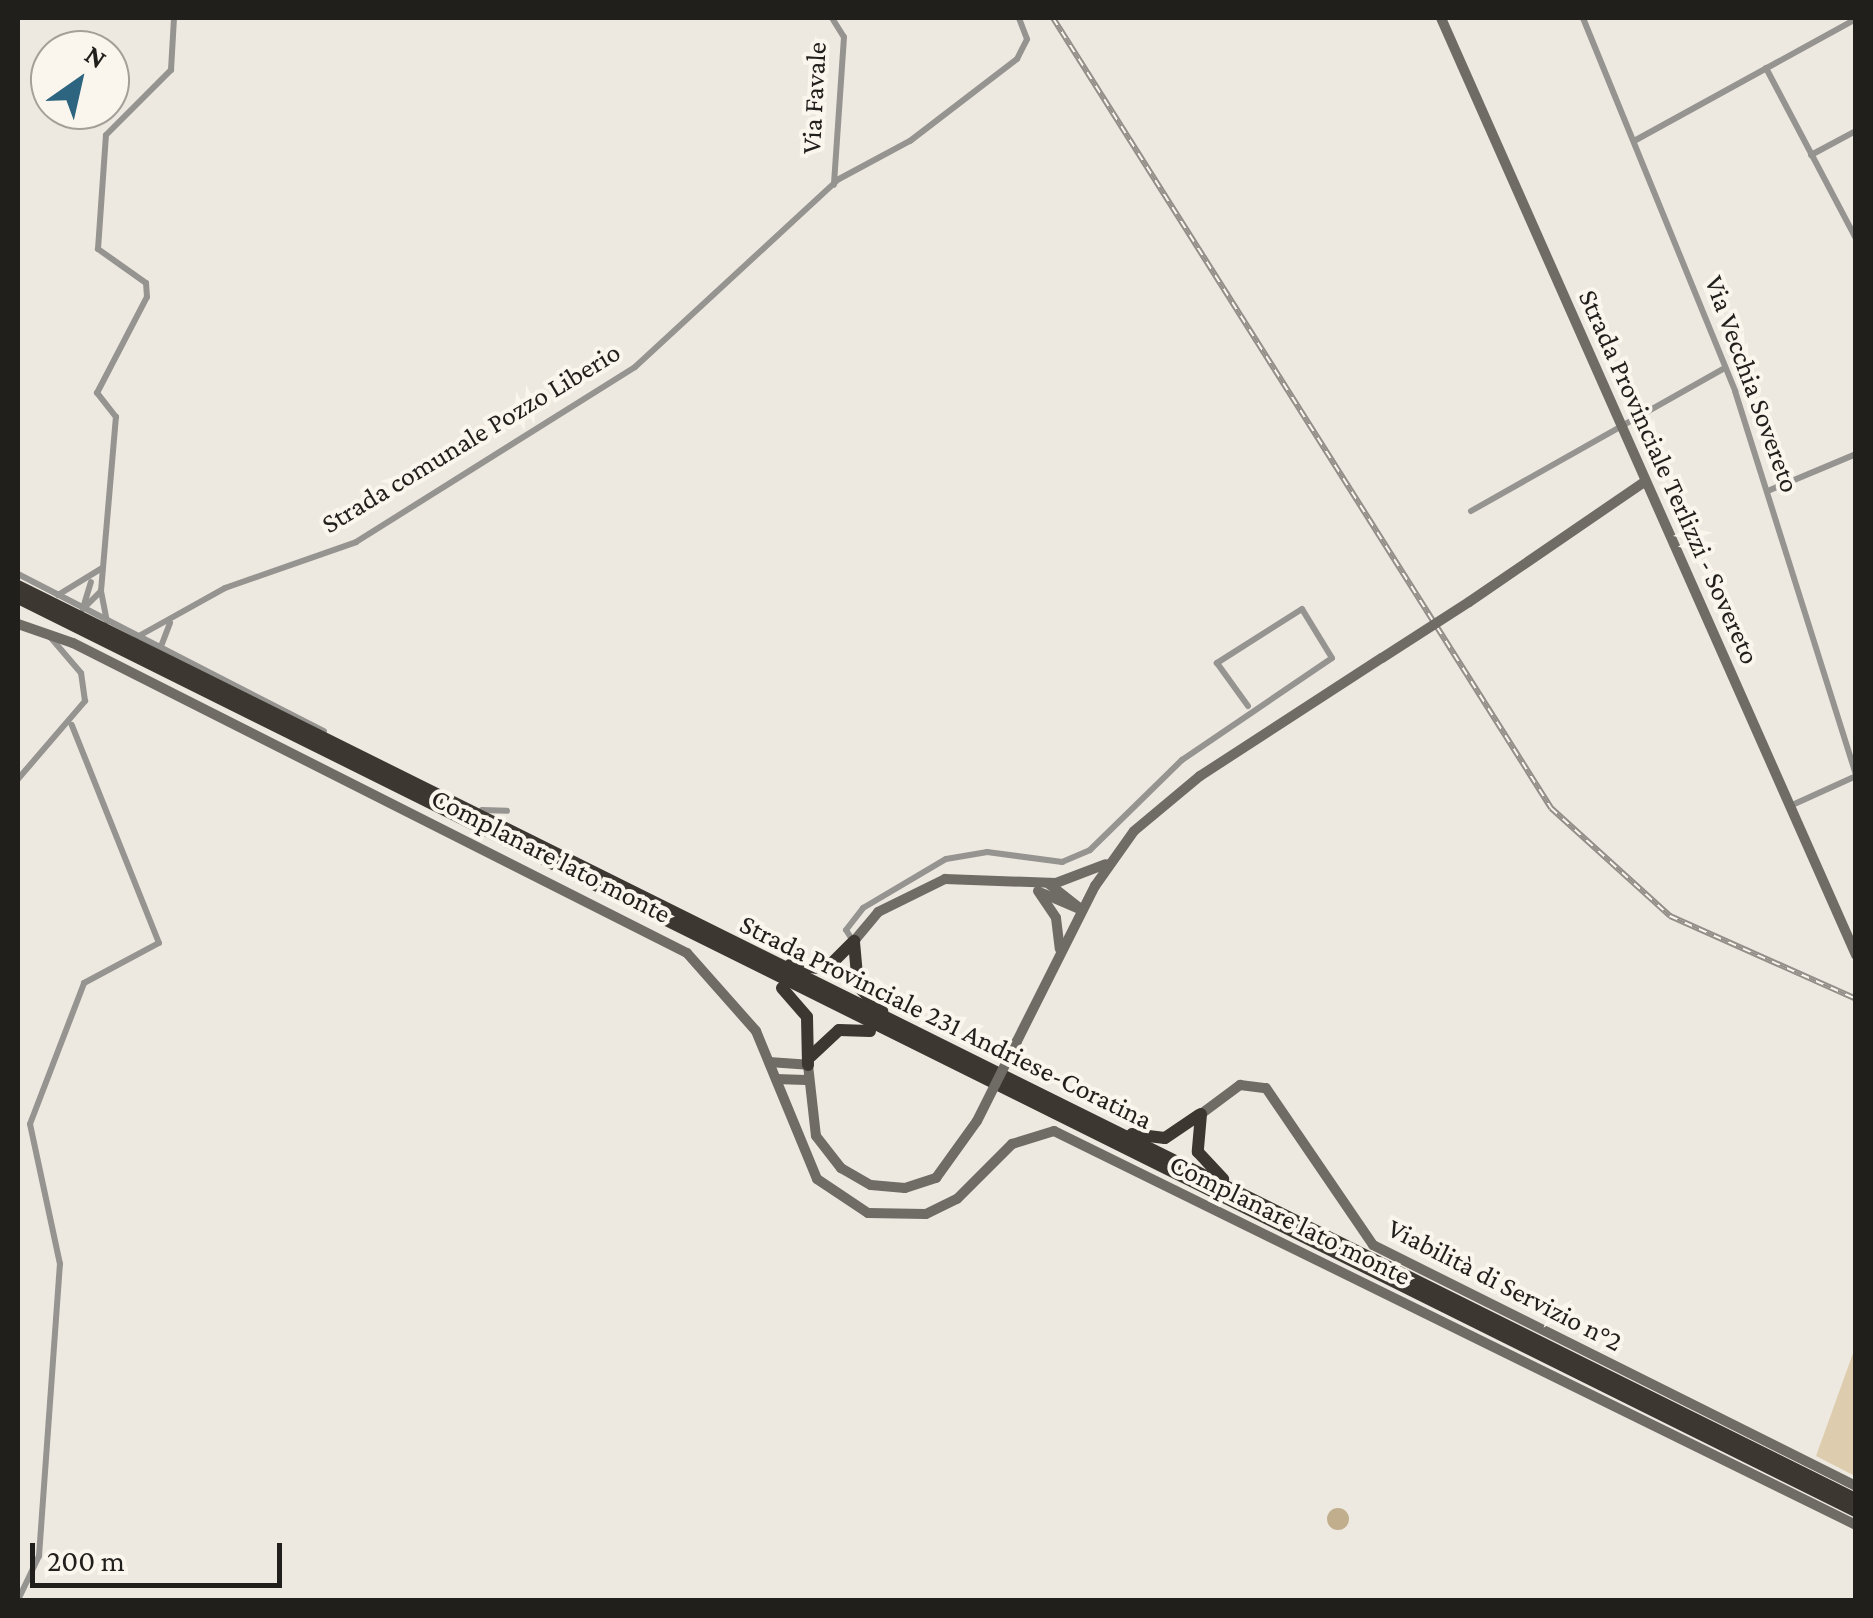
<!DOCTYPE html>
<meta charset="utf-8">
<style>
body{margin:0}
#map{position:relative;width:1873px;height:1618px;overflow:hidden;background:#eee9e0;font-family:"Crimson Pro",serif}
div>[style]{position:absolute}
.green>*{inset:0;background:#ddccad}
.water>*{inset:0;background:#c0ae8c}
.round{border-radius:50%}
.street>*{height:6px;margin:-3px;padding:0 3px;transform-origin:3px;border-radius:3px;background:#969490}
.secondary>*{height:10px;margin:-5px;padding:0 5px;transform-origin:5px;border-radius:5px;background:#6f6c66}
.highway>*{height:12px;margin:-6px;padding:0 6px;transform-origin:6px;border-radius:6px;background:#3c3831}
.rail>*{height:6px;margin-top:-3px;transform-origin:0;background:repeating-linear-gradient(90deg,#fbf6ed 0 8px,#928e88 0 16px);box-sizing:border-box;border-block:2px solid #928e88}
.secondary-bridge>*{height:10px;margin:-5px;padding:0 5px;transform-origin:5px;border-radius:5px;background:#6f6c66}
span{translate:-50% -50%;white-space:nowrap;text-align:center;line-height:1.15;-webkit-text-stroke:8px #fbf6ed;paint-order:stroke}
.street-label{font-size:28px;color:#211f1c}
.frame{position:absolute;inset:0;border:20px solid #211f1c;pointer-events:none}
.north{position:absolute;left:30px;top:30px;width:100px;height:100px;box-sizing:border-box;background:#fbf6ed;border:2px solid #a4a099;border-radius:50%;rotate:34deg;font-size:28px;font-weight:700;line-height:40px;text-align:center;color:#211f1c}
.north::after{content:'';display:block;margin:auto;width:35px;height:45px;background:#2d647f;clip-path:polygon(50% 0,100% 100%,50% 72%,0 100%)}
.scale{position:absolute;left:30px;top:1543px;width:252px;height:45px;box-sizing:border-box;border:5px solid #211f1c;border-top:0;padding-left:12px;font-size:30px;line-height:35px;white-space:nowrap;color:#211f1c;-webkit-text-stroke:8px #fbf6ed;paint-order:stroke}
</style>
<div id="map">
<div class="green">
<div style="clip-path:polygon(1856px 1345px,1856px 1476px,1855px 1476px,1816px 1456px)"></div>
</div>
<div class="water">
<div class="round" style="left:1327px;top:1508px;width:22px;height:22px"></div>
</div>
<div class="street">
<div style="left:832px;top:18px;width:22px;rotate:58deg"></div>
<div style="left:844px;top:37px;width:148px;rotate:93.9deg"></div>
<div style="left:1583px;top:18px;width:403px;rotate:67.8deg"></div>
<div style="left:1735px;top:391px;width:402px;rotate:72.5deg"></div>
<div style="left:1766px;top:68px;width:193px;rotate:62.2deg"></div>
<div style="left:1634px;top:141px;width:253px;rotate:-28.8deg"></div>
<div style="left:1811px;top:155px;width:51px;rotate:-28.1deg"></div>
<div style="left:1770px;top:490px;width:93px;rotate:-22.7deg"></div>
<div style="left:1471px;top:511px;width:291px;rotate:-29.4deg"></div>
<div style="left:18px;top:574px;width:344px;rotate:27.2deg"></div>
<div style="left:101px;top:591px;width:31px;rotate:79deg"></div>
<div style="left:58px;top:595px;width:52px;rotate:-31.5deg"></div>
<div style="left:83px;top:608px;width:27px;rotate:-73deg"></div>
<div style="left:83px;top:609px;width:25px;rotate:-45deg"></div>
<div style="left:101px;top:591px;width:175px;rotate:-85.1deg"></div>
<div style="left:116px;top:417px;width:31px;rotate:-128deg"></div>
<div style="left:97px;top:393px;width:108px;rotate:-62.5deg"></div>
<div style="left:147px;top:297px;width:14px;rotate:-94deg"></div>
<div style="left:146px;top:283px;width:59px;rotate:-144.7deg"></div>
<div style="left:98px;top:249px;width:114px;rotate:-86deg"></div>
<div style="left:106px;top:135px;width:92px;rotate:-45deg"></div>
<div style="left:171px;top:70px;width:52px;rotate:-86.7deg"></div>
<div style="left:137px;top:637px;width:101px;rotate:-29.1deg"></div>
<div style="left:225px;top:588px;width:139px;rotate:-19.3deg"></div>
<div style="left:356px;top:542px;width:329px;rotate:-32.1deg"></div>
<div style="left:635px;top:367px;width:277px;rotate:-42.7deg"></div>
<div style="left:839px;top:179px;width:81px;rotate:-28.2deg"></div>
<div style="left:910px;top:141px;width:135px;rotate:-37.5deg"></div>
<div style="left:1017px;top:59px;width:22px;rotate:-63deg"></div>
<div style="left:1027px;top:39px;width:22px;rotate:-111deg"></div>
<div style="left:160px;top:649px;width:28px;rotate:-69deg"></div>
<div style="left:18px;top:779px;width:103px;rotate:-49.3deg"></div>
<div style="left:85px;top:701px;width:28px;rotate:-98deg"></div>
<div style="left:81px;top:673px;width:46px;rotate:-130.6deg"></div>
<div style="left:1790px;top:806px;width:72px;rotate:-24.4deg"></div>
<div style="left:482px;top:810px;width:25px;rotate:2deg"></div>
<div style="left:853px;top:941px;width:13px;rotate:-122deg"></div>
<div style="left:846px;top:930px;width:28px;rotate:-52deg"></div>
<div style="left:863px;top:908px;width:96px;rotate:-30.6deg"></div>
<div style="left:946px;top:859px;width:42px;rotate:-9.7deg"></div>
<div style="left:987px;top:852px;width:76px;rotate:7.6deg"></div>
<div style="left:1062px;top:862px;width:30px;rotate:-23deg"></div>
<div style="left:1090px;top:850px;width:129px;rotate:-44.4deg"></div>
<div style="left:1182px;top:760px;width:181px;rotate:-34.2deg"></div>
<div style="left:1332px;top:658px;width:57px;rotate:-121.5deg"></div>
<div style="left:1302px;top:609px;width:101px;rotate:147.6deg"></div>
<div style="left:1217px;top:663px;width:53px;rotate:54.2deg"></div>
<div style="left:18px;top:1600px;width:49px;rotate:-64.5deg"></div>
<div style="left:39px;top:1556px;width:293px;rotate:-85.9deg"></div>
<div style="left:60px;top:1264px;width:143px;rotate:-102.1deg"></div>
<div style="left:30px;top:1124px;width:151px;rotate:-69deg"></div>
<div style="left:84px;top:983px;width:85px;rotate:-28.1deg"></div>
<div style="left:159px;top:943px;width:235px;rotate:-111.8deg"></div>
</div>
<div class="secondary">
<div style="left:1441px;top:18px;width:1025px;rotate:66.11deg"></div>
<div style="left:1469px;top:602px;width:214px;rotate:-34.4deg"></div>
<div style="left:18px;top:624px;width:58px;rotate:19.1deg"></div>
<div style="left:73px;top:643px;width:688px;rotate:26.79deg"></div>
<div style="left:687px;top:953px;width:104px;rotate:48.5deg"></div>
<div style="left:756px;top:1031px;width:160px;rotate:67.6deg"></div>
<div style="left:817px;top:1179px;width:61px;rotate:33.7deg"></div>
<div style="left:868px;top:1213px;width:58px;rotate:1deg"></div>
<div style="left:926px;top:1214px;width:34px;rotate:-26deg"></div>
<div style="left:957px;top:1199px;width:78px;rotate:-45deg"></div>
<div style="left:1012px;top:1144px;width:44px;rotate:-17.2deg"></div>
<div style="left:1054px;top:1131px;width:894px;rotate:26.16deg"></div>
<div style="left:1049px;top:884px;width:42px;rotate:38.2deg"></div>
<div style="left:1038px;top:891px;width:32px;rotate:56deg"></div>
<div style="left:1056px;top:918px;width:31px;rotate:83deg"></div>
<div style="left:1042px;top:893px;width:43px;rotate:23deg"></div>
<div style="left:854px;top:941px;width:38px;rotate:-50deg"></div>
<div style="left:878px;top:912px;width:75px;rotate:-26.2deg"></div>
<div style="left:945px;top:879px;width:111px;rotate:2.1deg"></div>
<div style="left:1056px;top:883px;width:53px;rotate:-20.8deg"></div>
<div style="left:1017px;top:1041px;width:174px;rotate:-63.3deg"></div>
<div style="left:1095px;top:886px;width:67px;rotate:-54.7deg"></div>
<div style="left:1134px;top:831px;width:86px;rotate:-39.8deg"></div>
<div style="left:1200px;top:776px;width:217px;rotate:-33deg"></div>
<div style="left:769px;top:1062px;width:39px;rotate:4deg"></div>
<div style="left:808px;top:1065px;width:71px;rotate:83.6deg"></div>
<div style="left:816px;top:1136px;width:41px;rotate:52deg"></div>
<div style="left:841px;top:1168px;width:34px;rotate:30deg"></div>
<div style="left:871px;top:1185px;width:34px;rotate:5deg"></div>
<div style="left:905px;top:1188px;width:33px;rotate:-18deg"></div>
<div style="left:936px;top:1178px;width:70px;rotate:-54.3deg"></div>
<div style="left:776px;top:1079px;width:30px;rotate:2deg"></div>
<div style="left:1201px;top:1114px;width:49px;rotate:-36.6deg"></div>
<div style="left:1240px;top:1085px;width:26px;rotate:7deg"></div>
<div style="left:1266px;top:1088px;width:190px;rotate:55.7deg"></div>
<div style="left:1373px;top:1245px;width:540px;rotate:26.52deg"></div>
</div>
<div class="highway">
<div style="left:18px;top:586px;width:2052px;rotate:26.42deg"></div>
<div style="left:18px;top:598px;width:2052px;rotate:26.42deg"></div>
<div style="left:854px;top:942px;width:44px;rotate:84.8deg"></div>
<div style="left:858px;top:986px;width:35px;rotate:46deg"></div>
<div style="left:790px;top:965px;width:36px;rotate:6deg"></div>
<div style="left:826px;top:969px;width:40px;rotate:-45deg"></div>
<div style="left:782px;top:988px;width:38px;rotate:49deg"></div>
<div style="left:807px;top:1017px;width:48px;rotate:88.8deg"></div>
<div style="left:811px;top:1056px;width:38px;rotate:-43deg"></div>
<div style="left:839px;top:1030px;width:31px;rotate:2deg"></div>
<div style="left:1201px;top:1114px;width:38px;rotate:95deg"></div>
<div style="left:1198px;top:1152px;width:37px;rotate:47deg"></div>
<div style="left:1132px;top:1134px;width:33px;rotate:7deg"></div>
<div style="left:1165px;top:1138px;width:41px;rotate:-34.1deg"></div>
</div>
<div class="rail">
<div style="left:1053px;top:18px;width:934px;rotate:57.77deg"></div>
<div style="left:1551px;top:808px;width:161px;rotate:42.2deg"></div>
<div style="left:1670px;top:916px;width:204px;rotate:24deg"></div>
</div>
<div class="secondary-bridge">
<div style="left:1382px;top:658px;width:103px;rotate:-32.8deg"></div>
<div style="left:977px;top:1121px;width:89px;rotate:-63.4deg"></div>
</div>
<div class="street-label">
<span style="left:814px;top:98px;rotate:-87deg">Via Favale</span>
<span style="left:1752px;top:384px;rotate:70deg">Via Vecchia Sovereto</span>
<span style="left:471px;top:438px;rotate:-31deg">Strada comunale Pozzo Liberio</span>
<span style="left:1669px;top:477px;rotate:66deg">Strada Provinciale Terlizzi - Sovereto</span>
<span style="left:551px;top:856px;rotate:27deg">Complanare lato monte</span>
<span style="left:946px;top:1022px;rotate:26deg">Strada Provinciale 231 Andriese-Coratina</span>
<span style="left:1290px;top:1220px;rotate:26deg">Complanare lato monte</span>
<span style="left:1505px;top:1285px;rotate:27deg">Viabilità di Servizio n°2</span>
</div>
<div class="frame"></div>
<div class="north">N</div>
<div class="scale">200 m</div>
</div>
